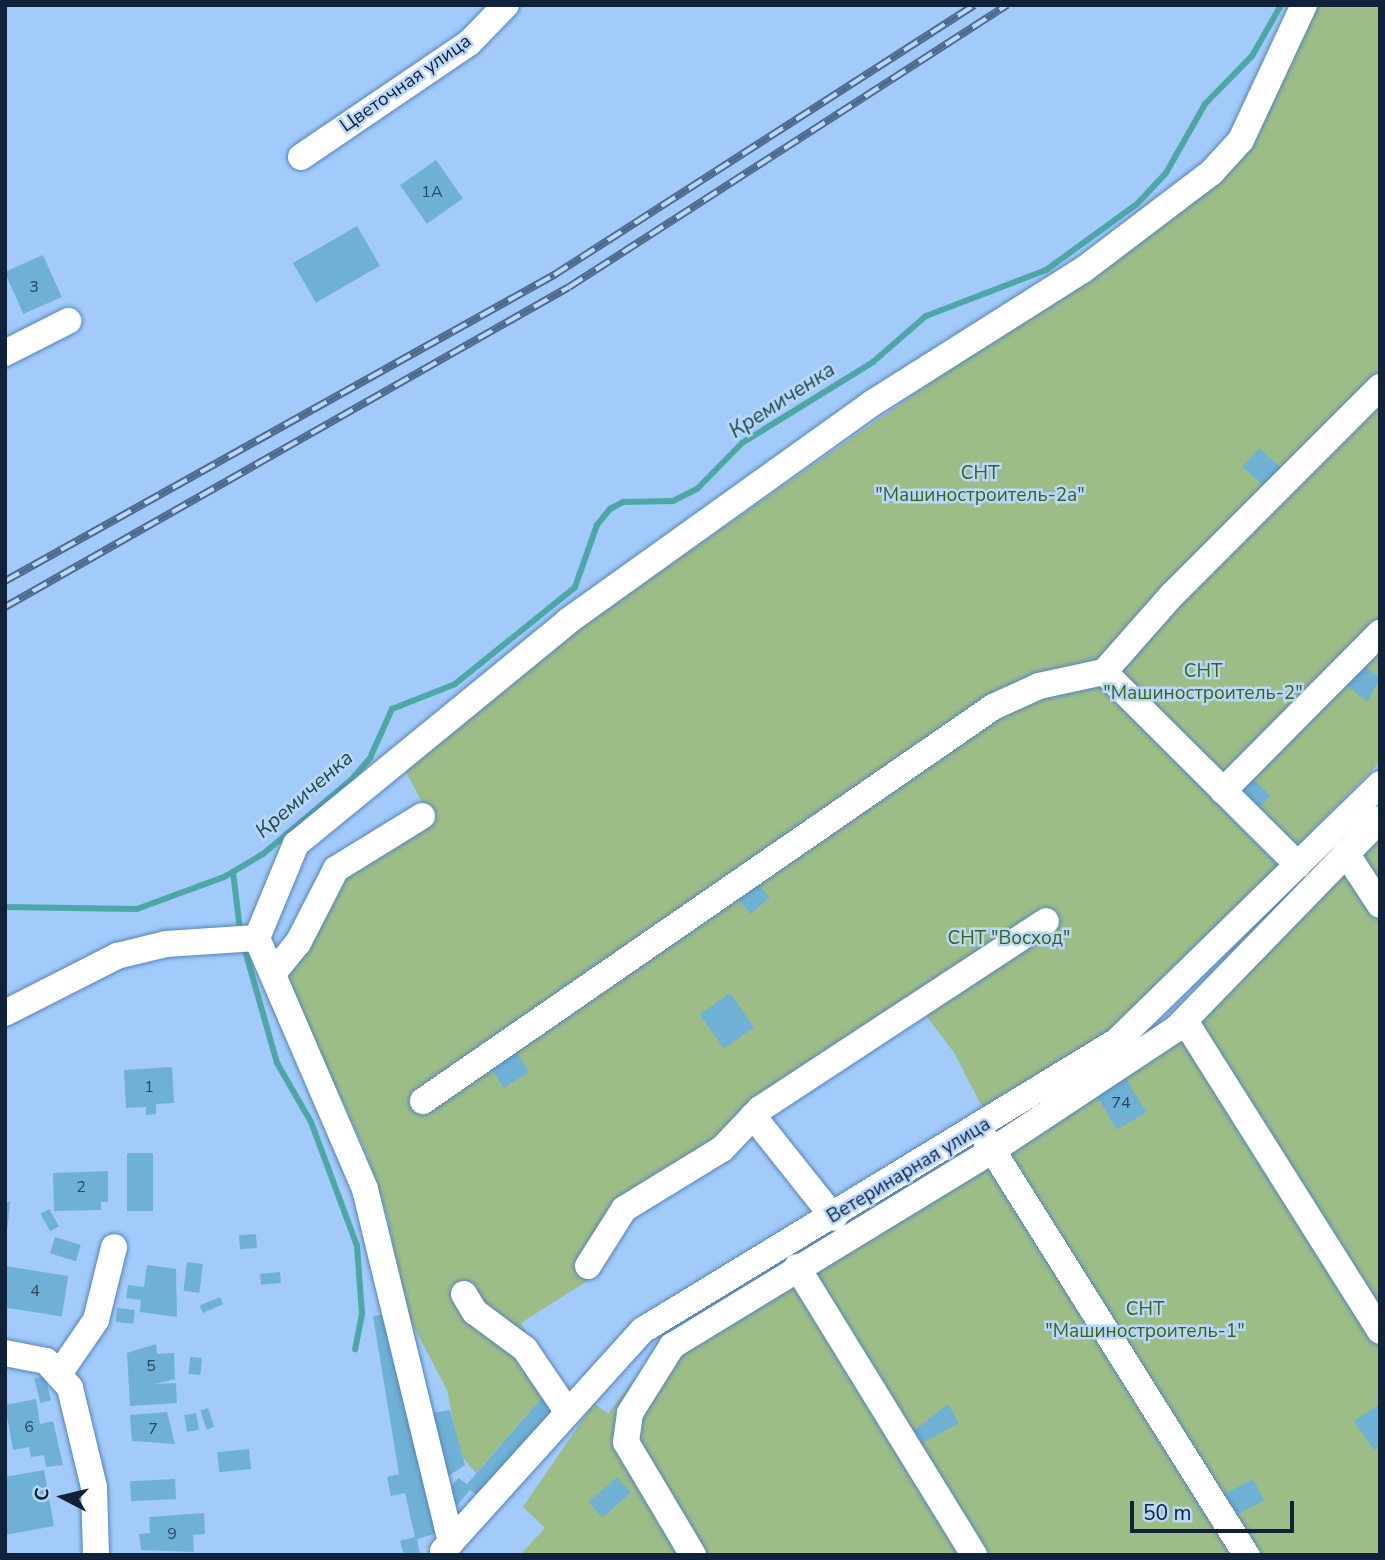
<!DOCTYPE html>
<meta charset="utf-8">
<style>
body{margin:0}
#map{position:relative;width:1385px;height:1560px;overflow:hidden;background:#a2cbfb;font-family:"Nunito Sans",sans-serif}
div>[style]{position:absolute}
.green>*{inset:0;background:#9dbd87}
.stream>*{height:6px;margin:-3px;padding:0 3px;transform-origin:3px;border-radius:3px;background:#4da7a4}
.building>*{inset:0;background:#6fb1d5;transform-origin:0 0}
.roads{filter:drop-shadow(0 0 2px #5484bb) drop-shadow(0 0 2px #5484bb)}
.minor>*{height:26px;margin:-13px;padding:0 13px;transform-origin:13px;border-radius:13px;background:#fff}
.rail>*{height:8px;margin-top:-4px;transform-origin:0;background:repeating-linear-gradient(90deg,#b9d7fb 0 16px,#4e6a8c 0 32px);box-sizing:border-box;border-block:2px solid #4e6a8c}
span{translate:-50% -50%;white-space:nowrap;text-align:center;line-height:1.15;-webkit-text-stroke:5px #b9d7fb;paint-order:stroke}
.number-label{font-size:16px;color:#274660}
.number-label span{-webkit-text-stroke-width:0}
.street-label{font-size:19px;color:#0f2239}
.park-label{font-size:19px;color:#3b6313}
.water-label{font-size:21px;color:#204948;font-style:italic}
.frame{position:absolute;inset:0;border:7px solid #0f2239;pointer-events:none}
.north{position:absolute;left:28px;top:1462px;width:70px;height:70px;-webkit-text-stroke:5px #b9d7fb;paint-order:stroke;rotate:277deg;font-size:19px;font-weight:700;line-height:28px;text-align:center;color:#0f2239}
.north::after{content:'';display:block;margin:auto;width:24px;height:32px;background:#0f2239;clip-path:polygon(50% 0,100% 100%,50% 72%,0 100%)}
.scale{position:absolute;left:1130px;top:1501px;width:164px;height:32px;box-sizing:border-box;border:4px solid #0f2239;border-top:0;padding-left:9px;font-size:21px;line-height:24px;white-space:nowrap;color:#0f2239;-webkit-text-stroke:5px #b9d7fb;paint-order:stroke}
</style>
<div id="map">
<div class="green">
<div style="clip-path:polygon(1313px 5px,1380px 5px,1380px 762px,1117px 1028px,985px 1113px,955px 1054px,924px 1013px,766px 1114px,759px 1134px,634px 1210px,592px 1278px,521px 1323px,550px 1377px,545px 1394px,476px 1473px,460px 1455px,447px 1390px,406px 1312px,387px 1215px,365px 1150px,284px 975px,335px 879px,426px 810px,405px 770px,523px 668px,1203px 192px)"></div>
<div style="clip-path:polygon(1380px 805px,1380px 1555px,520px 1555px,545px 1528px,523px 1507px,594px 1403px,608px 1414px,669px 1333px,992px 1140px,1172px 1023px)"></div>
</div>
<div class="stream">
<div style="left:233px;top:872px;width:58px;rotate:83.1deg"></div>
<div style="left:5px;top:907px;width:132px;rotate:0.9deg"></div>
<div style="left:137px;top:909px;width:93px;rotate:-20.2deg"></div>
<div style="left:224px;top:877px;width:45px;rotate:-30.5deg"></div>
<div style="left:263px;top:854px;width:115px;rotate:-40.1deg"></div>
<div style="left:351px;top:780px;width:29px;rotate:-49deg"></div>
<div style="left:370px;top:758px;width:54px;rotate:-65.8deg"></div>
<div style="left:392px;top:709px;width:68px;rotate:-21.6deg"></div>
<div style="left:455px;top:684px;width:154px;rotate:-38.9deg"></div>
<div style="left:575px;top:587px;width:66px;rotate:-70.5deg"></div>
<div style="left:597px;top:525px;width:21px;rotate:-51deg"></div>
<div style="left:610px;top:509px;width:15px;rotate:-28deg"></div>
<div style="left:623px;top:502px;width:50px;rotate:-1.1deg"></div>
<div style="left:673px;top:501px;width:27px;rotate:-27deg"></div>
<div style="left:697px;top:489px;width:64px;rotate:-45.6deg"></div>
<div style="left:742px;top:443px;width:154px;rotate:-31.7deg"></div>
<div style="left:873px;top:362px;width:70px;rotate:-41deg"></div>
<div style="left:926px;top:316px;width:129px;rotate:-21deg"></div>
<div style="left:1046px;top:270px;width:112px;rotate:-36deg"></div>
<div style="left:1137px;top:204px;width:42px;rotate:-46.9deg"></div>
<div style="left:1166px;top:173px;width:79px;rotate:-60.5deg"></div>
<div style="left:1205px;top:104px;width:67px;rotate:-45.6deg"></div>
<div style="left:1252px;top:56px;width:59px;rotate:-60.4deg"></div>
<div style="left:244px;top:947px;width:121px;rotate:74.1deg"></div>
<div style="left:277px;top:1063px;width:68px;rotate:60deg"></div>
<div style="left:311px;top:1122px;width:132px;rotate:69.6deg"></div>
<div style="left:357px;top:1246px;width:68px;rotate:85.8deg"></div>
<div style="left:362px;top:1314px;width:36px;rotate:101deg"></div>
</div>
<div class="building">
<div style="left:436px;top:160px;width:47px;height:44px;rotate:55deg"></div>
<div style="left:357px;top:226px;width:46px;height:74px;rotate:60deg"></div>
<div style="left:43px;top:255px;width:46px;height:42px;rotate:66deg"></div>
<div style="left:1259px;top:448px;width:31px;height:25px;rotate:42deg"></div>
<div style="clip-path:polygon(1362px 663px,1380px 679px,1367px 702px,1344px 683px)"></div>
<div style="left:1249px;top:775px;width:30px;height:23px;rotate:44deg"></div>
<div style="left:750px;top:875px;width:30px;height:25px;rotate:49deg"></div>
<div style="left:730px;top:993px;width:42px;height:37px;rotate:55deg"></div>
<div style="left:511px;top:1044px;width:33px;height:30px;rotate:57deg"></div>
<div style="clip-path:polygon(172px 1067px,174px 1103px,156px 1104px,156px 1114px,146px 1115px,146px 1107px,126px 1108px,124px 1070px)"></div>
<div style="left:1125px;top:1077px;width:41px;height:34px;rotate:59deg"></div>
<div style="left:127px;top:1153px;width:26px;height:58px"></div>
<div style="clip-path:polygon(108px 1171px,108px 1202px,101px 1202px,101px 1210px,54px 1211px,53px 1173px)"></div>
<div style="clip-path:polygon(5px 1202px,10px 1202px,7px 1231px,5px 1231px)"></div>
<div style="left:49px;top:1209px;width:20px;height:10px;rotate:60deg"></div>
<div style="left:256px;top:1234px;width:14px;height:17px;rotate:86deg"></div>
<div style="left:55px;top:1237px;width:27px;height:17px;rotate:17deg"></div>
<div style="left:187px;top:1262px;width:16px;height:29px;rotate:7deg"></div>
<div style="clip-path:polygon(147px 1265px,176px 1269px,177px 1317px,140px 1312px,141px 1300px,126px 1298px,128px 1285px,144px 1287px)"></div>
<div style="left:5px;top:1266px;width:64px;height:41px;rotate:9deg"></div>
<div style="left:280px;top:1272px;width:11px;height:20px;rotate:85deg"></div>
<div style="left:220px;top:1297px;width:8px;height:22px;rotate:67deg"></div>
<div style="left:117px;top:1308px;width:18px;height:14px;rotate:6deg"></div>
<div style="clip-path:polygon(391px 1314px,435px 1534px,417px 1539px,420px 1555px,404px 1555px,400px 1541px,415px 1537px,405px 1493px,391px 1496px,387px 1477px,399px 1474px,373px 1316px)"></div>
<div style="clip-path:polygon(156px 1344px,157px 1354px,174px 1353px,175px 1379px,155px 1384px,176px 1383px,177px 1403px,130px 1406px,127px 1353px)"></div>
<div style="left:190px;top:1357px;width:12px;height:17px;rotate:5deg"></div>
<div style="left:45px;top:1376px;width:25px;height:11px;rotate:76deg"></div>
<div style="clip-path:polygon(545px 1394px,558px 1407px,479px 1497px,470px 1490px,456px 1507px,443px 1496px,458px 1478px,467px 1484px)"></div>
<div style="clip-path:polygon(36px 1399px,40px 1424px,53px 1421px,63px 1465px,46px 1467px,44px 1455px,31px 1457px,29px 1447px,13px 1450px,5px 1405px)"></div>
<div style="clip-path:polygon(948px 1404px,959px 1423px,919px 1445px,912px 1432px)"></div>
<div style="clip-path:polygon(1380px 1404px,1380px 1446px,1374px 1450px,1354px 1421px)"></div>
<div style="left:208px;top:1408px;width:20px;height:8px;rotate:72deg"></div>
<div style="clip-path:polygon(450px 1410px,465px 1465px,447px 1477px,432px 1413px)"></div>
<div style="clip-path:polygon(167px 1412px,175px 1444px,132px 1441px,130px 1415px)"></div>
<div style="left:196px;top:1413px;width:17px;height:12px;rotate:80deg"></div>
<div style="left:249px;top:1449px;width:20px;height:32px;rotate:84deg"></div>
<div style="clip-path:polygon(44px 1470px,54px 1526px,5px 1535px,5px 1477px)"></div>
<div style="left:617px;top:1477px;width:21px;height:38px;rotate:49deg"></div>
<div style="left:175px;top:1479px;width:20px;height:45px;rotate:87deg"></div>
<div style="left:1253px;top:1479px;width:24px;height:31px;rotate:62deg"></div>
<div style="clip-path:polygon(204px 1513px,205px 1534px,193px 1535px,194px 1552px,141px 1550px,139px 1534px,150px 1533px,149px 1517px)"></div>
</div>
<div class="roads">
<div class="minor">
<div style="left:301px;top:157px;width:203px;rotate:-34.2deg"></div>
<div style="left:469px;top:43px;width:53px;rotate:-45.8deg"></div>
<div style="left:5px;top:353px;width:71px;rotate:-26.9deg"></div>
<div style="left:1223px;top:791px;width:223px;rotate:-45.2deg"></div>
<div style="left:1346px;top:853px;width:62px;rotate:56.8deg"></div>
<div style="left:1298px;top:865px;width:274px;rotate:-135.1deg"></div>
<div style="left:1104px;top:672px;width:103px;rotate:-48.6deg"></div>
<div style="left:1172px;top:595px;width:294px;rotate:-45deg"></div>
<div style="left:275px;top:971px;width:36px;rotate:-51deg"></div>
<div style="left:298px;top:943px;width:83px;rotate:-62.8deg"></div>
<div style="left:336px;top:869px;width:101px;rotate:-31.6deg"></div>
<div style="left:5px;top:1013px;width:126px;rotate:-27deg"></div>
<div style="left:117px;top:956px;width:50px;rotate:-13.8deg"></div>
<div style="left:166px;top:944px;width:91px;rotate:-3.8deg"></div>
<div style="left:1185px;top:1021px;width:366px;rotate:57.8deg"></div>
<div style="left:423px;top:1101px;width:693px;rotate:-34.65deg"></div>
<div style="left:993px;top:707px;width:51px;rotate:-24.5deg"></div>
<div style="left:1039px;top:686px;width:66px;rotate:-12.2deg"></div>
<div style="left:753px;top:1116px;width:130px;rotate:51.5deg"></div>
<div style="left:983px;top:1135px;width:496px;rotate:57.9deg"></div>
<div style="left:588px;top:1266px;width:67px;rotate:-57.7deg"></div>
<div style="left:624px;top:1209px;width:115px;rotate:-31.5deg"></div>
<div style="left:722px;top:1149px;width:55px;rotate:-46.5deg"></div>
<div style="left:760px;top:1109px;width:342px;rotate:-33.3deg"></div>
<div style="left:797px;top:1267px;width:338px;rotate:58.4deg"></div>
<div style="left:464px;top:1294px;width:21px;rotate:59deg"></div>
<div style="left:475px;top:1312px;width:62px;rotate:36.5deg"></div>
<div style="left:525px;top:1349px;width:75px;rotate:55.9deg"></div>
<div style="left:5px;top:1353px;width:42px;rotate:11deg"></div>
<div style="left:46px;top:1361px;width:36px;rotate:48deg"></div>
<div style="left:70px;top:1388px;width:102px;rotate:76.4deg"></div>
<div style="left:94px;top:1487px;width:68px;rotate:88.3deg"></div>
<div style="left:61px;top:1371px;width:62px;rotate:-55.5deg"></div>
<div style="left:96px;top:1320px;width:75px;rotate:-76.1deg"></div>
<div style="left:451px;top:1542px;width:363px;rotate:-103.7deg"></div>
<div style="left:365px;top:1189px;width:273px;rotate:-113.3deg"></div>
<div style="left:257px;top:938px;width:102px;rotate:-67.5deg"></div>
<div style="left:296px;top:844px;width:352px;rotate:-39.3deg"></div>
<div style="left:568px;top:621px;width:376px;rotate:-35.6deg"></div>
<div style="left:874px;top:402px;width:247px;rotate:-32.3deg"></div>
<div style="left:1083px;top:270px;width:161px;rotate:-37.2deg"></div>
<div style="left:1211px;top:173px;width:45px;rotate:-47.7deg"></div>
<div style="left:1241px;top:140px;width:149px;rotate:-65deg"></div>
<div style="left:443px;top:1551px;width:298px;rotate:-47.9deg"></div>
<div style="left:643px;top:1330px;width:555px;rotate:-31.37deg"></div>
<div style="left:1117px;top:1041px;width:368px;rotate:-44.3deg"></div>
<div style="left:693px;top:1555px;width:131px;rotate:-120.7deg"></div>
<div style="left:626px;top:1442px;width:29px;rotate:-82deg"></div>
<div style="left:630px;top:1413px;width:79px;rotate:-57.9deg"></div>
<div style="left:672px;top:1346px;width:376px;rotate:-31.4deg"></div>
<div style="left:993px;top:1150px;width:219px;rotate:-33.5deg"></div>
<div style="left:1176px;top:1029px;width:293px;rotate:-45.8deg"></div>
</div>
</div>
<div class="rail">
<div style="left:5px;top:581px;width:629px;rotate:-29.13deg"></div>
<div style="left:554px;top:275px;width:499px;rotate:-32.7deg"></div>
<div style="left:5px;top:607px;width:648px;rotate:-29.57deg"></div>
<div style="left:569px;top:287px;width:521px;rotate:-32.77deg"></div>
</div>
<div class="number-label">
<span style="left:432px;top:192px">1А</span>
<span style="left:34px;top:287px">3</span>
<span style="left:149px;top:1087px">1</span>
<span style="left:1121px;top:1103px">74</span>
<span style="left:81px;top:1187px">2</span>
<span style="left:35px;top:1291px">4</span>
<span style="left:151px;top:1366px">5</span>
<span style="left:29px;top:1427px">6</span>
<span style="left:153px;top:1429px">7</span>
<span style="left:172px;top:1534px">9</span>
</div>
<div class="street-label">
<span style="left:406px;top:84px;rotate:-35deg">Цветочная улица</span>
<span style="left:909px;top:1171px;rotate:-31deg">Ветеринарная улица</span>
</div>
<div class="park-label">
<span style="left:980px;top:485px">СНТ<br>"Машиностроитель-2а"</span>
<span style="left:1203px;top:683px">СНТ<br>"Машиностроитель-2"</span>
<span style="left:1009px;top:939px">СНТ "Восход"</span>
<span style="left:1145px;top:1321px">СНТ<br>"Машиностроитель-1"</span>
</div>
<div class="water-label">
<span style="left:782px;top:400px;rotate:-33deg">Кремиченка</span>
<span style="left:304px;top:794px;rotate:-41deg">Кремиченка</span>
</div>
<div class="frame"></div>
<div class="north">С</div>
<div class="scale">50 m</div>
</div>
